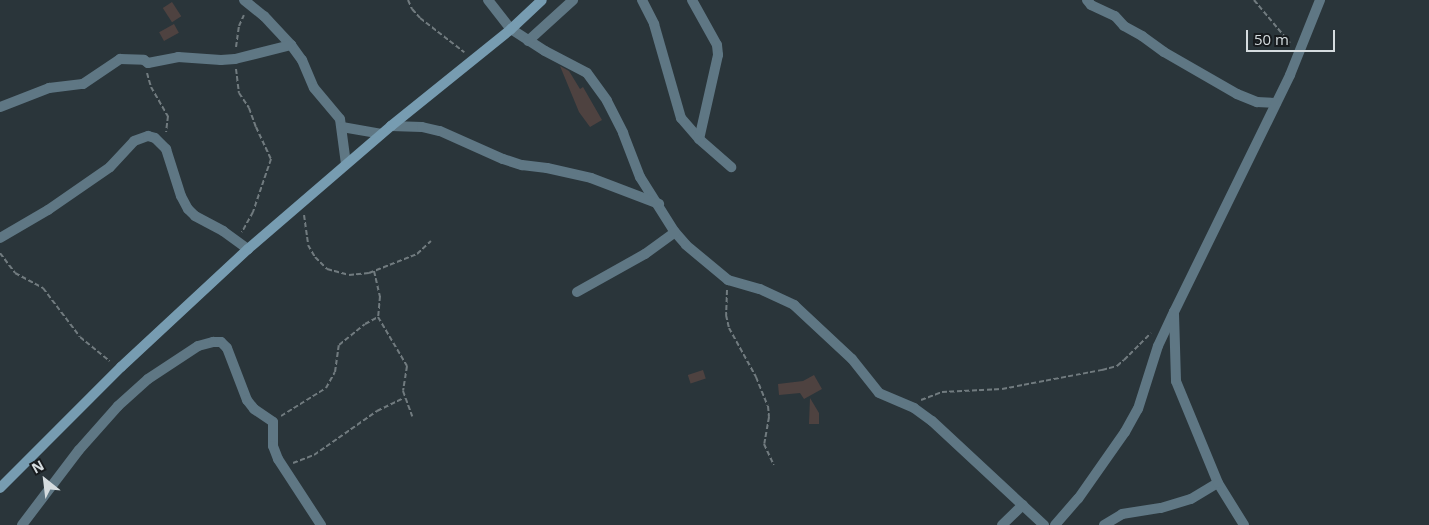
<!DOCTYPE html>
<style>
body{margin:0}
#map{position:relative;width:1429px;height:525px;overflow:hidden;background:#2a353a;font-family:"Open Sans",sans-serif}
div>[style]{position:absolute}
.building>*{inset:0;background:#4e4240;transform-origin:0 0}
.path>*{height:2px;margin-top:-1px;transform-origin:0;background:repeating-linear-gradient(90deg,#717b7f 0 5px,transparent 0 7.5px)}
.minor>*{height:10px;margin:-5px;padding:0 5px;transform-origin:5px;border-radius:5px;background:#5f7784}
.secondary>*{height:10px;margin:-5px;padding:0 5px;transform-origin:5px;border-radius:5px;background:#779cb1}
span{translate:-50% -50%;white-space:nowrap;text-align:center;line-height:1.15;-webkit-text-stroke:4px #171b1e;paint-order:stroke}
.north{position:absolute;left:20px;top:455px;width:50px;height:50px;-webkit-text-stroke:4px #171b1e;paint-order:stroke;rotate:331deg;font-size:14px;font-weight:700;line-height:20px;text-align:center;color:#d5dcdf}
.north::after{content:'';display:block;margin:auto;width:18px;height:22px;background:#d5dcdf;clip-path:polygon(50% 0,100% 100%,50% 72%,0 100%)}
.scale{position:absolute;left:1246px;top:30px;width:89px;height:22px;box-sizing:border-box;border:2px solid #d5dcdf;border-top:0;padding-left:6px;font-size:15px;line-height:18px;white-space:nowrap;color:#d5dcdf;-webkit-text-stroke:4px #171b1e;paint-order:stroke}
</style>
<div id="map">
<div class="building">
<div style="left:172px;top:2px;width:17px;height:11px;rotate:57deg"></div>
<div style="left:174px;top:24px;width:10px;height:17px;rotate:61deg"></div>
<div style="clip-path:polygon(560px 66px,569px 71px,580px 89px,583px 87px,602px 120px,590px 127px,579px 112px)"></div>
<div style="left:703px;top:370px;width:9px;height:16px;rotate:72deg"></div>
<div style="clip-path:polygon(814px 375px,822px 389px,804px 399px,800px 393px,779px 395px,778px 384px,803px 381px)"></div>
<div style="clip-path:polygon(810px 398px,819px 413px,819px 424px,809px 424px)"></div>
</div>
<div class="path">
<div style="left:408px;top:0;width:10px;rotate:66deg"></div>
<div style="left:412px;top:9px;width:12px;rotate:48deg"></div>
<div style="left:420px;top:18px;width:56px;rotate:37.7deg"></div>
<div style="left:1254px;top:0;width:56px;rotate:50.1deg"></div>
<div style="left:236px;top:47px;width:21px;rotate:-82deg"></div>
<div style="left:239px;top:26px;width:12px;rotate:-66deg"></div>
<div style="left:236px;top:69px;width:24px;rotate:83deg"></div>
<div style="left:239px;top:93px;width:18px;rotate:56deg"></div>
<div style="left:249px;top:108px;width:20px;rotate:70deg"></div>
<div style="left:256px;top:127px;width:35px;rotate:65deg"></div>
<div style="left:271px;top:159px;width:56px;rotate:108.8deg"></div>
<div style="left:253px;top:212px;width:23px;rotate:119deg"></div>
<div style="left:147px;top:73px;width:15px;rotate:74deg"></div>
<div style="left:151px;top:87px;width:34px;rotate:60deg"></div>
<div style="left:168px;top:116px;width:16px;rotate:97deg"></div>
<div style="left:304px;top:215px;width:30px;rotate:82deg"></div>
<div style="left:308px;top:245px;width:14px;rotate:60deg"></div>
<div style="left:315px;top:257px;width:17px;rotate:45deg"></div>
<div style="left:327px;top:269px;width:23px;rotate:15deg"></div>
<div style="left:349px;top:275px;width:20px;rotate:-6deg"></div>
<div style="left:369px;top:273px;width:52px;rotate:-21.6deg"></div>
<div style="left:417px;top:254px;width:19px;rotate:-43deg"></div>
<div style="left:0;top:253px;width:25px;rotate:53deg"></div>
<div style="left:15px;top:273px;width:32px;rotate:28deg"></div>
<div style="left:43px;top:288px;width:61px;rotate:52.9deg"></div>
<div style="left:80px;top:337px;width:38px;rotate:39deg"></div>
<div style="left:374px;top:271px;width:26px;rotate:77deg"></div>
<div style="left:380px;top:296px;width:21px;rotate:95deg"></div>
<div style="left:378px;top:317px;width:57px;rotate:59.4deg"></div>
<div style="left:407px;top:366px;width:25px;rotate:99deg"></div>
<div style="left:403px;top:391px;width:27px;rotate:70deg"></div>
<div style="left:727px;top:290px;width:25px;rotate:92deg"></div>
<div style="left:726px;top:315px;width:13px;rotate:77deg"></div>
<div style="left:729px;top:328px;width:56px;rotate:61.1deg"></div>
<div style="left:756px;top:377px;width:31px;rotate:68deg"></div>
<div style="left:768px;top:406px;width:11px;rotate:85deg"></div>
<div style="left:769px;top:417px;width:27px;rotate:100deg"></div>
<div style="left:764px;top:444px;width:23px;rotate:65deg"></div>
<div style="left:921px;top:400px;width:22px;rotate:-21deg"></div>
<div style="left:942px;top:392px;width:60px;rotate:-2.9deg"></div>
<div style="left:1002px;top:389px;width:102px;rotate:-10.8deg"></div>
<div style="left:1102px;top:370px;width:16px;rotate:-15deg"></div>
<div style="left:1117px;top:366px;width:9px;rotate:-41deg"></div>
<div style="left:1124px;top:360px;width:38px;rotate:-45deg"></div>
<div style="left:281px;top:416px;width:53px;rotate:-31.9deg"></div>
<div style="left:326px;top:388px;width:18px;rotate:-61deg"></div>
<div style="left:335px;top:372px;width:27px;rotate:-82deg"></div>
<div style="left:339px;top:345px;width:33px;rotate:-39deg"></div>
<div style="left:365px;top:324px;width:15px;rotate:-28deg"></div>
<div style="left:293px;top:463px;width:22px;rotate:-21deg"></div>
<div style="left:314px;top:455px;width:77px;rotate:-34.9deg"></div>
<div style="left:377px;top:411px;width:30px;rotate:-26deg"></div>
</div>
<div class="minor">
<div style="left:244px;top:0;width:26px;rotate:39deg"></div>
<div style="left:264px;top:16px;width:40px;rotate:47deg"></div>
<div style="left:291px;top:45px;width:19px;rotate:54deg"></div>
<div style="left:302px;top:60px;width:30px;rotate:67deg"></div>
<div style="left:314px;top:88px;width:40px;rotate:50deg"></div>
<div style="left:340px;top:119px;width:45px;rotate:82.4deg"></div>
<div style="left:488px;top:0;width:37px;rotate:52deg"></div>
<div style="left:511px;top:29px;width:40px;rotate:32.9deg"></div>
<div style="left:545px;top:51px;width:47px;rotate:27.6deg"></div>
<div style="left:587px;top:73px;width:34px;rotate:54deg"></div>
<div style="left:607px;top:101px;width:36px;rotate:63deg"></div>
<div style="left:623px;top:133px;width:47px;rotate:68.9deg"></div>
<div style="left:640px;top:177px;width:64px;rotate:57.8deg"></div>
<div style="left:674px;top:231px;width:18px;rotate:49deg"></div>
<div style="left:686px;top:245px;width:55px;rotate:39.8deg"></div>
<div style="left:728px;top:280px;width:33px;rotate:16deg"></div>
<div style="left:760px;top:289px;width:38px;rotate:25deg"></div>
<div style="left:794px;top:305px;width:79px;rotate:43deg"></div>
<div style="left:852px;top:359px;width:43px;rotate:51.5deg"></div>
<div style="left:879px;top:393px;width:38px;rotate:23deg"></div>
<div style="left:914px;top:408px;width:22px;rotate:36deg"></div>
<div style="left:932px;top:421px;width:153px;rotate:42.9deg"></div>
<div style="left:642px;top:0;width:27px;rotate:63deg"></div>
<div style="left:654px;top:24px;width:98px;rotate:74deg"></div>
<div style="left:681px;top:118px;width:28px;rotate:49deg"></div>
<div style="left:699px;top:139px;width:43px;rotate:41.2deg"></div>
<div style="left:692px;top:0;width:51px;rotate:60.9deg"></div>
<div style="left:717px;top:45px;width:10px;rotate:84deg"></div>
<div style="left:718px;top:55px;width:86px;rotate:102.7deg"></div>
<div style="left:1087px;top:0;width:6px;rotate:51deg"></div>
<div style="left:1091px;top:5px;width:26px;rotate:25deg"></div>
<div style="left:1115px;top:16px;width:13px;rotate:48deg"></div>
<div style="left:1124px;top:26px;width:21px;rotate:29deg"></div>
<div style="left:1142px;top:36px;width:27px;rotate:36deg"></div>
<div style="left:1164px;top:52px;width:84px;rotate:29.9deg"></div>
<div style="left:1237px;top:94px;width:22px;rotate:22deg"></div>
<div style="left:1257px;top:102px;width:19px;rotate:3deg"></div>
<div style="left:528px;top:41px;width:61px;rotate:-42.3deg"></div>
<div style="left:0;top:107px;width:53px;rotate:-21.2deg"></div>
<div style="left:49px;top:88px;width:34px;rotate:-7deg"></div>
<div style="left:83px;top:84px;width:45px;rotate:-34deg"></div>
<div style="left:120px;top:59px;width:24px;rotate:2deg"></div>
<div style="left:144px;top:60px;width:5px;rotate:37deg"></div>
<div style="left:148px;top:63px;width:31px;rotate:-11deg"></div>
<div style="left:178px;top:57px;width:43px;rotate:4deg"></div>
<div style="left:221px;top:60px;width:14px;rotate:-4deg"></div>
<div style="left:235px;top:59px;width:58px;rotate:-14deg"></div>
<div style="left:391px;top:126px;width:31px;rotate:2deg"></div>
<div style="left:422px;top:127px;width:18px;rotate:13deg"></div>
<div style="left:440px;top:131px;width:69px;rotate:24deg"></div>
<div style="left:503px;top:159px;width:20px;rotate:18deg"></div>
<div style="left:522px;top:165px;width:25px;rotate:7deg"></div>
<div style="left:547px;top:168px;width:45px;rotate:12.8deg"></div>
<div style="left:591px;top:178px;width:73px;rotate:20.9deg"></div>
<div style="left:342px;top:127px;width:40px;rotate:10deg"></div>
<div style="left:0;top:238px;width:56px;rotate:-30.3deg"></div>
<div style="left:48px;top:210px;width:75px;rotate:-34.7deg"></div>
<div style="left:110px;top:167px;width:35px;rotate:-47deg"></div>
<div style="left:134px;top:141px;width:15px;rotate:-20deg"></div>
<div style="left:148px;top:136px;width:7px;rotate:16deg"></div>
<div style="left:155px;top:138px;width:16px;rotate:45deg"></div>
<div style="left:166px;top:149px;width:49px;rotate:72.3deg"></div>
<div style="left:181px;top:196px;width:15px;rotate:62deg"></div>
<div style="left:188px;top:209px;width:10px;rotate:45deg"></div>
<div style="left:195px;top:216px;width:32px;rotate:28deg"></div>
<div style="left:223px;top:231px;width:31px;rotate:36deg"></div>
<div style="left:577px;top:292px;width:78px;rotate:-29.2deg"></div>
<div style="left:645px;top:254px;width:37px;rotate:-36deg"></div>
<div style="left:22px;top:525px;width:94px;rotate:-52.8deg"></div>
<div style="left:79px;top:450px;width:59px;rotate:-48.4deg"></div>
<div style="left:118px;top:406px;width:40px;rotate:-42deg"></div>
<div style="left:148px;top:379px;width:60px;rotate:-33.4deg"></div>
<div style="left:198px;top:346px;width:16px;rotate:-15deg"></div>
<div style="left:213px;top:342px;width:8px"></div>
<div style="left:221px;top:342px;width:8px;rotate:45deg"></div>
<div style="left:227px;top:348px;width:56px;rotate:69deg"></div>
<div style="left:247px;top:400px;width:11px;rotate:52deg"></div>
<div style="left:254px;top:409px;width:23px;rotate:34deg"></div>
<div style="left:273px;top:422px;width:24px;rotate:90deg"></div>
<div style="left:273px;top:446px;width:14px;rotate:69deg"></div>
<div style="left:278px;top:459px;width:79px;rotate:56.9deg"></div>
<div style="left:1002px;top:525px;width:29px;rotate:-44deg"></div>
<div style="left:1055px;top:525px;width:35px;rotate:-49deg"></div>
<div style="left:1078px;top:499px;width:82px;rotate:-55deg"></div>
<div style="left:1125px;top:432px;width:26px;rotate:-61deg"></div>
<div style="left:1138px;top:409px;width:66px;rotate:-72.4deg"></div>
<div style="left:1158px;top:346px;width:38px;rotate:-65deg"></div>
<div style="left:1104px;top:525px;width:21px;rotate:-31deg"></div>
<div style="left:1122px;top:514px;width:39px;rotate:-9deg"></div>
<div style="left:1161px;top:508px;width:31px;rotate:-17deg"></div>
<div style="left:1191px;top:499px;width:31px;rotate:-31deg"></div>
<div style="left:1244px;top:525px;width:49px;rotate:-121.8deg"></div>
<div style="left:1218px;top:483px;width:110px;rotate:-112.4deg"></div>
<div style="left:1176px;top:381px;width:69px;rotate:-91.7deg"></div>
<div style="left:1174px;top:312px;width:264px;rotate:-63.9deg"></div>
<div style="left:1290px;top:75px;width:81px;rotate:-68.2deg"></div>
</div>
<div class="secondary">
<div style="left:0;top:488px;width:171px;rotate:-45deg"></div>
<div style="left:121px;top:367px;width:173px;rotate:-42.9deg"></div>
<div style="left:248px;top:249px;width:189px;rotate:-40.7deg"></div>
<div style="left:391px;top:126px;width:154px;rotate:-38.9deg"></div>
<div style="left:511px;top:29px;width:42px;rotate:-43.1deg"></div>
</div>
<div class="north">N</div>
<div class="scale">50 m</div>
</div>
